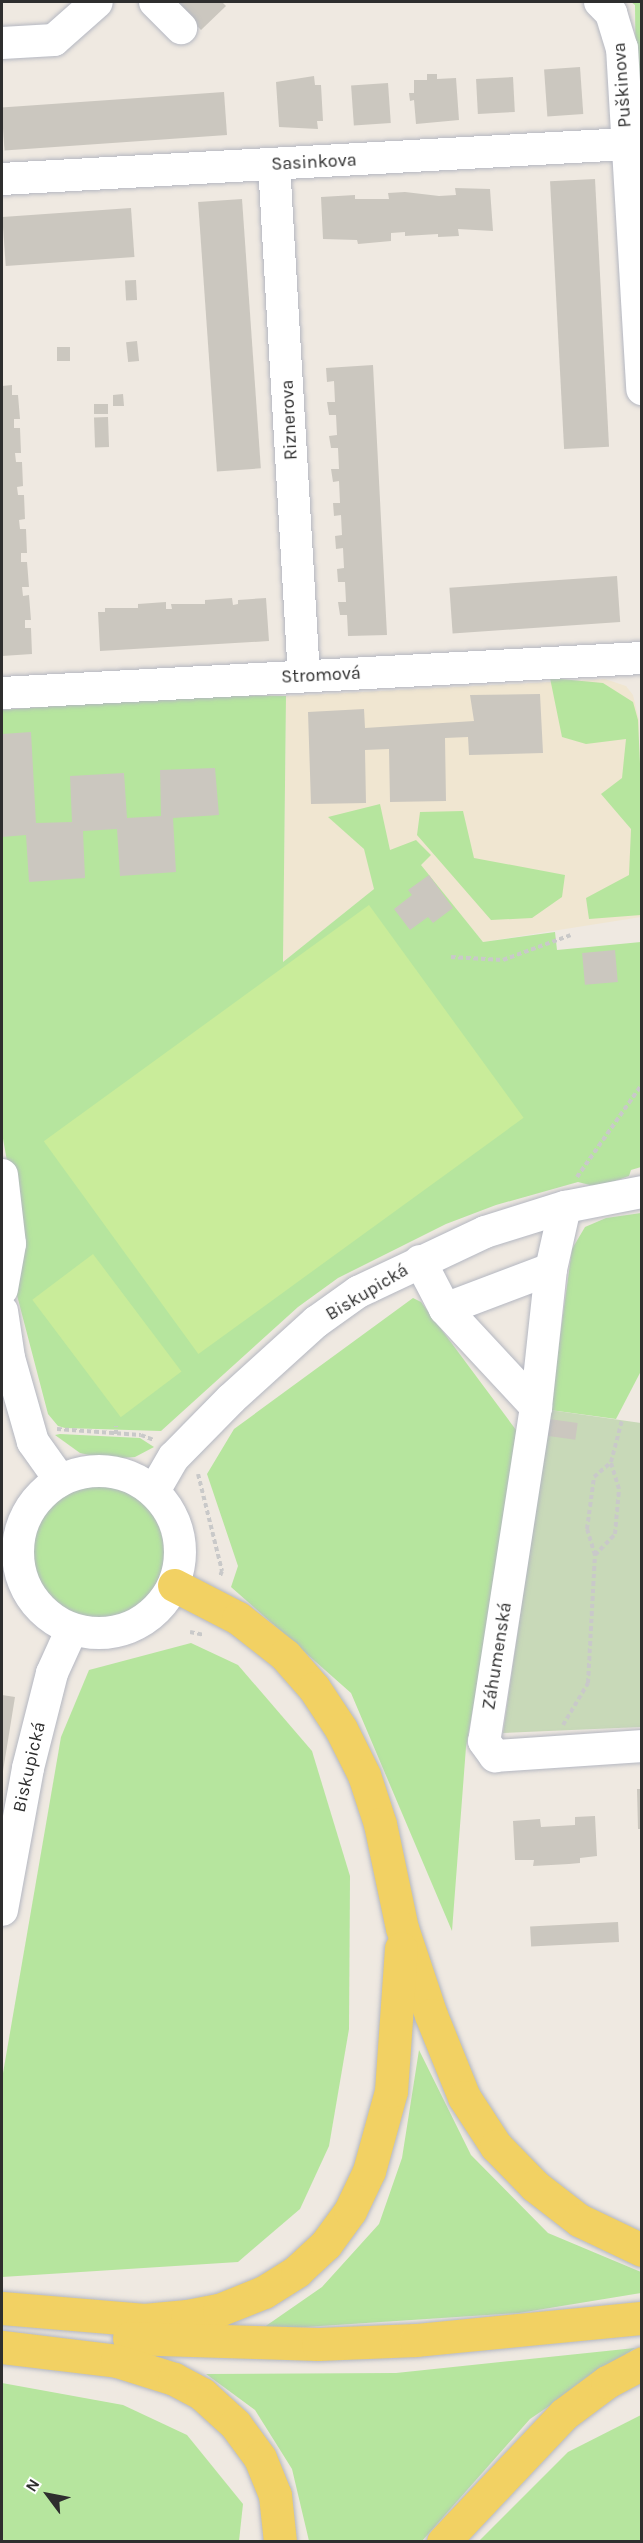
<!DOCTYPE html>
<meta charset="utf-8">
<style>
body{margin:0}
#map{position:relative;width:643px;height:2543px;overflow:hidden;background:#efe9e1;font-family:Karla,sans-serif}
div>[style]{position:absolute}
.education>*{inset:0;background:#f0e6d1}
.green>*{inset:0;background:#b6e59e}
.round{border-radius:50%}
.cemetery>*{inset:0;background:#c8d9b8}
.pitch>*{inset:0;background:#c9ec9a;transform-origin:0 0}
.building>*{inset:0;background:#cbc7bf;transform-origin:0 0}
.path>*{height:4px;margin-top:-2px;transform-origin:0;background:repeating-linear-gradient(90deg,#c9c9c9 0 4.5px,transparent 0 7.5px)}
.roads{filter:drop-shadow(0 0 2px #b4b7c1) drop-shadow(0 0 2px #b4b7c1)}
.minor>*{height:32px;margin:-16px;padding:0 16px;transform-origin:16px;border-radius:16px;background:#fff}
.minor>.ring{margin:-16px;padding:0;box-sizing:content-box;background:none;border:32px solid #fff;border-radius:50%}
.major>*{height:33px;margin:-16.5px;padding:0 16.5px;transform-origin:16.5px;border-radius:16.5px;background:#f2d163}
span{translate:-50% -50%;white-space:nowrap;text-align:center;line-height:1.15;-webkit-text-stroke:4.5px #fff;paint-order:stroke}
.street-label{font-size:18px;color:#2e2e2e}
.frame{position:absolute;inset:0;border:3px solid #2e2e2e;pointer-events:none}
.north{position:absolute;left:18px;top:2465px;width:60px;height:60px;-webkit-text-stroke:4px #fff;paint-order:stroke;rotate:302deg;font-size:16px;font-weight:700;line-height:24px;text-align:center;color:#2e2e2e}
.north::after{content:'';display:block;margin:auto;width:21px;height:27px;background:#2e2e2e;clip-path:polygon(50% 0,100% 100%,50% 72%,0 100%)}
</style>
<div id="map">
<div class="education">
<div style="clip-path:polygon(605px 679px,626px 686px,633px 695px,639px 720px,641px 917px,483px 942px,414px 857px,283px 962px,286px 696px)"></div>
</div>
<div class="green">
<div style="clip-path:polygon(631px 2px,641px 2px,641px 135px,636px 98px,635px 5px)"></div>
<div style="clip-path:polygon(550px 678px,603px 683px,633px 702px,638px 720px,641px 785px,641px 915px,589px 919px,586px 898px,629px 875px,631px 829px,601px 794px,622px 778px,626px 739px,586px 744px,562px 737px)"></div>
<div style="clip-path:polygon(202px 695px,286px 696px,283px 962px,374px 889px,364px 849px,328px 817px,380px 804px,390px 850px,416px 840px,431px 855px,421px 865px,483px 942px,555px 932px,557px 950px,641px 942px,641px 1167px,631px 1170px,629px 1176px,598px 1187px,578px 1182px,496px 1205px,446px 1224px,338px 1278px,298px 1307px,161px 1431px,65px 1428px,58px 1426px,48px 1414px,13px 1280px,7px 1161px,2px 1133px,2px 710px)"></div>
<div style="clip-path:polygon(463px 811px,474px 858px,565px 875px,562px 897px,532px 918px,491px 920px,417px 835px,420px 812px)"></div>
<div style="clip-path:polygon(641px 1213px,641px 1371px,616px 1419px,550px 1410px,572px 1249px,585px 1227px,606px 1218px)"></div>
<div style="clip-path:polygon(413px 1298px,421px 1302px,522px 1438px,466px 1747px,452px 1931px,351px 1693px,231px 1587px,238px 1566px,207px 1474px,234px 1429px)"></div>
<div style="clip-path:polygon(60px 1434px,140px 1438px,154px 1447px,135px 1457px,107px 1459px,80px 1453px,55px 1435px)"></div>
<div class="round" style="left:32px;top:1486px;width:132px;height:132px"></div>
<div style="clip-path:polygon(191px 1643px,238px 1665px,312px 1751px,350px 1876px,349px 2029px,329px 2146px,300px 2209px,238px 2262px,2px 2277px,2px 2079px,61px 1737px,89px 1670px)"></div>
<div style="clip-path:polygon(419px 2050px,471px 2155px,548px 2233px,641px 2272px,641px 2293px,519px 2313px,260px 2330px,322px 2287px,379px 2224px,402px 2158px)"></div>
<div style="clip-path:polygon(635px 2348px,530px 2419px,422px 2541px,309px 2541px,292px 2469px,255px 2410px,206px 2374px,396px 2373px)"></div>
<div style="clip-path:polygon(2px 2383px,123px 2405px,187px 2435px,243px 2504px,239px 2541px,2px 2541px)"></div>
<div style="clip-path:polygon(641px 2415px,641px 2541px,479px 2541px,568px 2452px)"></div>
</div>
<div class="cemetery">
<div style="clip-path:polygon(550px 1410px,641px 1423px,641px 1727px,503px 1733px)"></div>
</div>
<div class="pitch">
<div style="left:369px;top:905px;width:263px;height:402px;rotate:54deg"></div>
<div style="left:93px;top:1254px;width:147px;height:76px;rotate:53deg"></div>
</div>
<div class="building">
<div style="clip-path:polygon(175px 2px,222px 2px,226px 6px,201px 30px)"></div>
<div style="left:580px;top:67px;width:47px;height:36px;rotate:86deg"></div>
<div style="clip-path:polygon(427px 74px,437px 74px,437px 79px,456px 78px,459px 120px,416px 124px,414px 100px,410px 101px,409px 93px,414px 93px,414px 80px,427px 80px)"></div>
<div style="clip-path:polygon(314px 76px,315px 85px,321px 85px,323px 121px,317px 121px,318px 129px,279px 127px,276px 82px)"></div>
<div style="left:513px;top:77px;width:35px;height:37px;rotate:87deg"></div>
<div style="left:388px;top:83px;width:40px;height:37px;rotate:86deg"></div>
<div style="left:224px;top:92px;width:43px;height:223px;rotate:86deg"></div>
<div style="left:595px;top:179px;width:268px;height:45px;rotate:87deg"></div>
<div style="clip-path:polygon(455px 188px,490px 189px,493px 231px,458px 229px,459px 236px,438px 237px,438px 234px,405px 236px,405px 232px,391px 233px,391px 241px,358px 244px,357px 240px,323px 239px,321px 197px,355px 195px,355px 199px,389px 199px,388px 193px,405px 192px,439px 196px,456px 195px)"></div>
<div style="left:242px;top:199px;width:270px;height:44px;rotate:86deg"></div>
<div style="left:131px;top:208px;width:49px;height:129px;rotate:86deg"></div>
<div style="left:136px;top:280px;width:20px;height:11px;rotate:87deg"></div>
<div style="left:137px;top:341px;width:20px;height:11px;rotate:84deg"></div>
<div style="left:70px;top:347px;width:14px;height:13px;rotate:90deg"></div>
<div style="clip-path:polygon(373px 365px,387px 635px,348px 636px,347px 615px,340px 615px,338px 602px,346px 602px,345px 582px,338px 582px,337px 569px,344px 568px,343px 548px,336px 549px,335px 536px,342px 535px,341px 515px,334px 516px,333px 503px,340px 503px,339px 481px,333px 482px,331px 469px,339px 469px,338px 448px,331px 448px,329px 436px,337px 435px,336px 415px,329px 415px,327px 402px,335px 402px,334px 381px,327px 382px,326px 368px)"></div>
<div style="clip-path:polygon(12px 385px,12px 395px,18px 395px,20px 419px,14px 419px,14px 428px,20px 428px,21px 453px,15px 453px,16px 462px,22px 462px,23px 486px,17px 487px,18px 495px,24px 495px,25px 519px,19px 520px,20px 529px,26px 529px,27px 553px,21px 553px,21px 562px,27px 562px,29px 587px,22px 587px,23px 596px,29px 595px,31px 620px,25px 620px,25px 628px,31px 628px,32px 654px,2px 656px,2px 386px)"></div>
<div style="clip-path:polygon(123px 394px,124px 406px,113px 406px,113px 395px)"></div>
<div style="left:108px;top:404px;width:10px;height:14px;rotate:90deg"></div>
<div style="left:108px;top:417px;width:30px;height:14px;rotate:88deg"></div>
<div style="left:617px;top:576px;width:46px;height:168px;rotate:86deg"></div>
<div style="clip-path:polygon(232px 598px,233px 605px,238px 604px,238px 600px,266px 598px,269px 641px,100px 651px,98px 612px,105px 612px,105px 608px,138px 608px,138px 604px,166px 602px,166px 609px,172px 609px,171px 604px,205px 604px,205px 600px)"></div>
<div style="clip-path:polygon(540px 694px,543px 753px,469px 755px,468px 737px,445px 738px,446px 801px,390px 802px,389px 749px,365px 750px,366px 803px,311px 804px,308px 712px,364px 709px,365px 728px,474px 721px,470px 695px)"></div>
<div style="clip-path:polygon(31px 732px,36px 823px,72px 822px,70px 776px,124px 773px,127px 818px,161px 816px,160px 770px,215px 768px,219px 815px,173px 818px,176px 872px,120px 876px,117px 829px,83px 831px,85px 878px,29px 882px,26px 835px,2px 837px,2px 734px)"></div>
<div style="clip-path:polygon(429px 875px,453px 908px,433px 923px,428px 917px,410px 930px,394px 909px,412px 895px,408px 890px)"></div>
<div style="left:615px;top:950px;width:32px;height:33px;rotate:85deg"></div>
<div style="left:549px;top:1419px;width:29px;height:17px;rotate:8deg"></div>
<div style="clip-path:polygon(2px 1695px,15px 1697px,3px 1771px,2px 1771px)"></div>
<div style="clip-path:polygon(637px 1789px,642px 1789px,642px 1829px,638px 1829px)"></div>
<div style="clip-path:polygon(595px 1816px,597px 1856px,580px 1858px,580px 1863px,569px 1864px,533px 1866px,534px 1860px,515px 1860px,513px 1821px,540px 1819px,541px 1827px,575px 1825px,575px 1817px)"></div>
<div style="left:618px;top:1922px;width:20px;height:88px;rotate:87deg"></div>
</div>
<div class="path">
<div style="left:451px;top:957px;width:52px;rotate:3.3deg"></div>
<div style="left:503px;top:960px;width:72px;rotate:-20.2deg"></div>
<div style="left:577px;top:1177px;width:113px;rotate:-55deg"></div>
<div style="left:57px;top:1429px;width:84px;rotate:4.1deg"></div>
<div style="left:141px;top:1435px;width:14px;rotate:21deg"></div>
<div style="left:116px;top:1434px;width:8px;rotate:-90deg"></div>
<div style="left:198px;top:1474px;width:100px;rotate:76.1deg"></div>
<div style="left:222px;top:1571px;width:5px;rotate:112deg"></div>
<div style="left:595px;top:1555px;width:29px;rotate:-46deg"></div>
<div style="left:615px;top:1534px;width:45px;rotate:-84.9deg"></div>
<div style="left:619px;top:1489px;width:28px;rotate:-107deg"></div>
<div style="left:190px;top:1632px;width:14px;rotate:12deg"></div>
<div style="left:563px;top:1725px;width:49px;rotate:-59.2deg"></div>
<div style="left:588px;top:1683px;width:128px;rotate:-86.9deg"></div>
<div style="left:595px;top:1555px;width:27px;rotate:-107deg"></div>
<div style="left:587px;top:1529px;width:52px;rotate:-82.3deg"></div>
<div style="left:594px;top:1477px;width:23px;rotate:-41deg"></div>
<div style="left:611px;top:1462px;width:43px;rotate:-75.3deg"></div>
</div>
<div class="roads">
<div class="minor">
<div style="left:155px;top:2px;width:37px;rotate:45deg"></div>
<div style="left:600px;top:2px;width:16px;rotate:45deg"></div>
<div style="left:611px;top:13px;width:37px;rotate:73deg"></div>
<div style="left:622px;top:48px;width:342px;rotate:86.6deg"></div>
<div style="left:2px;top:43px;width:52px;rotate:-3.3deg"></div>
<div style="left:54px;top:40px;width:57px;rotate:-41.5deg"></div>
<div style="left:274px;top:164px;width:513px;rotate:86.65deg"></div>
<div style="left:2px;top:179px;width:625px;rotate:-3.21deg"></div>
<div style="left:2px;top:693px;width:641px;rotate:-3.13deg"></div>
<div style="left:2px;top:1175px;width:69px;rotate:83.4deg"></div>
<div style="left:10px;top:1244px;width:46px;rotate:100.1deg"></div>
<div style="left:565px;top:1207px;width:64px;rotate:102.7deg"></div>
<div style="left:551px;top:1269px;width:139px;rotate:96.2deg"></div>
<div style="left:536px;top:1407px;width:338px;rotate:98.8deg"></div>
<div style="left:484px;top:1741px;width:19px;rotate:54deg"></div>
<div style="left:495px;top:1756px;width:147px;rotate:-3.9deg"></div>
<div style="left:420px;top:1261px;width:54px;rotate:62.5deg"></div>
<div style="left:445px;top:1309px;width:134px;rotate:47.1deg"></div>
<div style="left:445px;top:1309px;width:113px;rotate:-20.7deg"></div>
<div style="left:2px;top:1311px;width:48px;rotate:81.5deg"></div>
<div style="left:9px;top:1358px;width:87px;rotate:74.1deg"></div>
<div style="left:33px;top:1442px;width:47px;rotate:54.6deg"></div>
<div class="ring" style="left:18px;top:1471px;width:130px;height:130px"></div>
<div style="left:154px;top:1491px;width:39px;rotate:-60deg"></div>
<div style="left:174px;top:1457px;width:81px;rotate:-45.5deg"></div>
<div style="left:231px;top:1399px;width:115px;rotate:-42.2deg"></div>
<div style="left:316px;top:1322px;width:52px;rotate:-35.5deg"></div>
<div style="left:358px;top:1292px;width:140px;rotate:-25.3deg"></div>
<div style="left:485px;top:1232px;width:84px;rotate:-17.4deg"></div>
<div style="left:565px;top:1207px;width:78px;rotate:-11deg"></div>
<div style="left:2px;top:1910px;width:144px;rotate:-79.6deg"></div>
<div style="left:28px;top:1768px;width:98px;rotate:-75.8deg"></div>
<div style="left:52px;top:1673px;width:48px;rotate:-65.6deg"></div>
</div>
<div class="major">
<div style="left:174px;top:1585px;width:72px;rotate:27.3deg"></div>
<div style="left:238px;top:1618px;width:60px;rotate:38.2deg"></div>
<div style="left:285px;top:1655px;width:44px;rotate:48.7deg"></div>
<div style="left:314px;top:1688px;width:49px;rotate:56.6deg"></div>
<div style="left:341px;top:1729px;width:51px;rotate:63.4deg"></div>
<div style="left:364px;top:1775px;width:52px;rotate:71.9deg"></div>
<div style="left:380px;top:1824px;width:106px;rotate:78.1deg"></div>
<div style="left:402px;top:1928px;width:92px;rotate:71.6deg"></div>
<div style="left:431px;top:2015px;width:88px;rotate:68.1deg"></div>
<div style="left:464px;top:2097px;width:59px;rotate:56.9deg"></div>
<div style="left:496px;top:2146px;width:56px;rotate:45.7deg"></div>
<div style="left:535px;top:2186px;width:56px;rotate:37.7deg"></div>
<div style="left:579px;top:2220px;width:70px;rotate:25.5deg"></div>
<div style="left:2px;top:2308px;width:143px;rotate:4.8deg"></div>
<div style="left:144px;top:2320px;width:43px;rotate:-5.3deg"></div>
<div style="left:187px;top:2316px;width:33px;rotate:-11deg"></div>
<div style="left:219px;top:2310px;width:48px;rotate:-21.8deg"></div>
<div style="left:264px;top:2292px;width:39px;rotate:-32deg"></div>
<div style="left:297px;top:2271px;width:40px;rotate:-43deg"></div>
<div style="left:326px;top:2244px;width:41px;rotate:-54deg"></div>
<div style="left:350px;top:2211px;width:44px;rotate:-64.6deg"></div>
<div style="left:369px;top:2171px;width:83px;rotate:-74.6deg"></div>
<div style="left:391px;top:2091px;width:143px;rotate:-86deg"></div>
<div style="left:129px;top:2338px;width:189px;rotate:1.8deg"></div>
<div style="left:318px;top:2344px;width:98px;rotate:-2.3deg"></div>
<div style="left:416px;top:2340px;width:227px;rotate:-5.6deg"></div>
<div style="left:2px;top:2347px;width:116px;rotate:6.9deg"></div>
<div style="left:117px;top:2361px;width:60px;rotate:17.5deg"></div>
<div style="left:174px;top:2379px;width:32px;rotate:28deg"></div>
<div style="left:202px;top:2394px;width:45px;rotate:42.3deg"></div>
<div style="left:235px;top:2424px;width:42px;rotate:53.7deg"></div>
<div style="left:260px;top:2458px;width:40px;rotate:68deg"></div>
<div style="left:275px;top:2495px;width:47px;rotate:83.9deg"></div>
<div style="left:443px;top:2542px;width:176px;rotate:-46.6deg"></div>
<div style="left:564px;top:2414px;width:54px;rotate:-36.7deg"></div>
<div style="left:607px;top:2382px;width:40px;rotate:-28deg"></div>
</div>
</div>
<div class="street-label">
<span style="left:622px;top:85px;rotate:-94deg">Puškinova</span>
<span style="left:314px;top:162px;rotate:-3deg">Sasinkova</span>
<span style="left:289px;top:420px;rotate:-93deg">Riznerova</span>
<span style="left:321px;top:675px;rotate:-3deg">Stromová</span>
<span style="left:367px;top:1292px;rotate:-31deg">Biskupická</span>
<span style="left:497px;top:1656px;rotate:-81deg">Záhumenská</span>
<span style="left:29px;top:1767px;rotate:-77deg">Biskupická</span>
</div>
<div class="frame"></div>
<div class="north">N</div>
</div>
